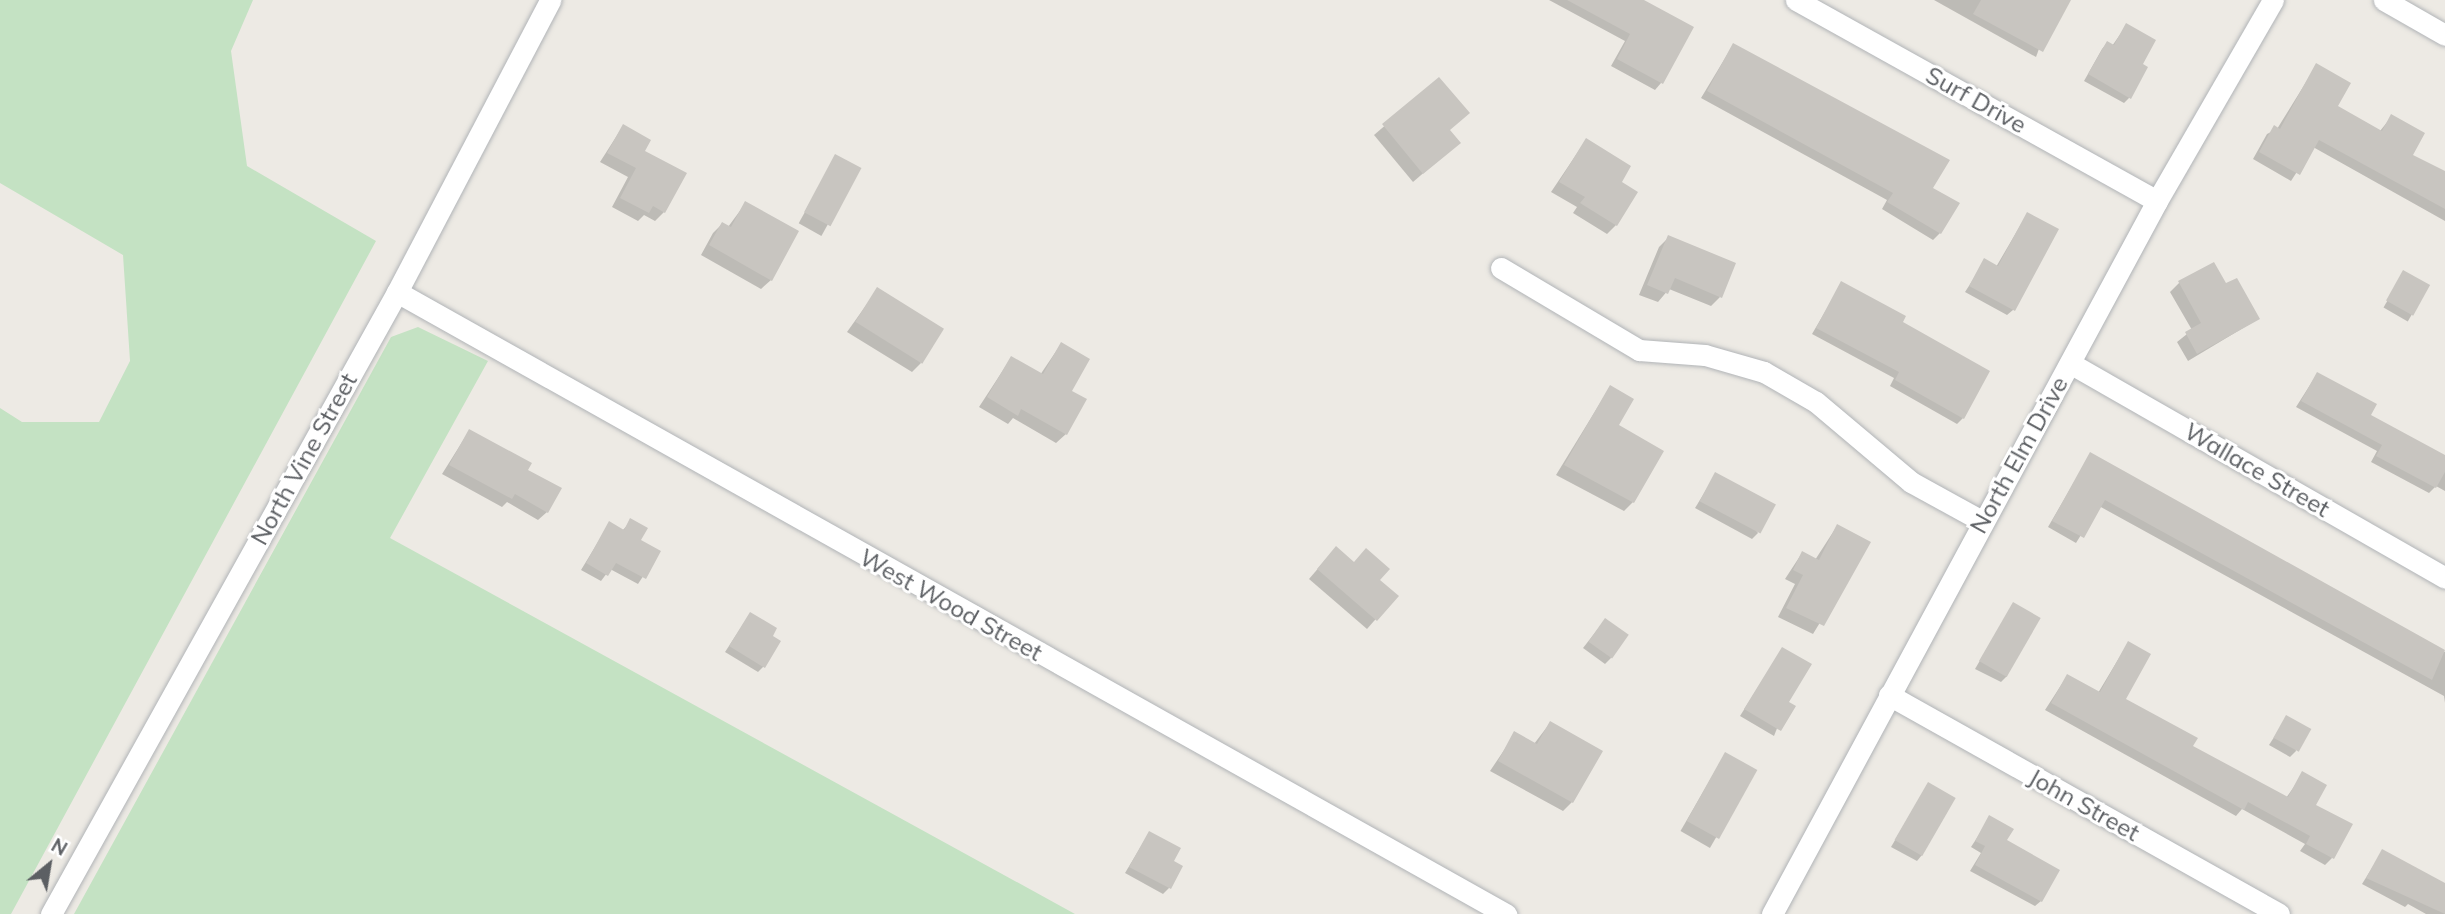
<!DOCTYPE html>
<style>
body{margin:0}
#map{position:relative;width:2445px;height:914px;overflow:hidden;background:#edeae4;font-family:Mulish,sans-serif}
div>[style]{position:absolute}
.green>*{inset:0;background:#c4e2c3}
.shadow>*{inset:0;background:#0003;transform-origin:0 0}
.building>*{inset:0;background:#c8c5c0;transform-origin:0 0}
.roads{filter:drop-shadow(0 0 2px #b1b4b7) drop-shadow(0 0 2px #b1b4b7)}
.street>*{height:21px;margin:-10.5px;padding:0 10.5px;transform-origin:10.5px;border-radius:10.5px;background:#fff}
span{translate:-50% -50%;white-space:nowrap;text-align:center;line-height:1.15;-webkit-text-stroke:6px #fff;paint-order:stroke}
.street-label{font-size:24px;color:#5c5f63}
.north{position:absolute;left:14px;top:830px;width:70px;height:70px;-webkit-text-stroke:5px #fff;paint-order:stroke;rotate:30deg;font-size:19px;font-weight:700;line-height:28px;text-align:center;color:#5c5f63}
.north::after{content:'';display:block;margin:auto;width:24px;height:32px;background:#5c5f63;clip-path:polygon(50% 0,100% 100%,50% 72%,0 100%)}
</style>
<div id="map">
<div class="green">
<div style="clip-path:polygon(0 0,253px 0,231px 51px,247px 166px,376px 241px,11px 914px,0 914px,0 408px,22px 422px,99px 422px,130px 361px,123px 255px,0 183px)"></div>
<div style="clip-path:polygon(418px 327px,488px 361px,390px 538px,1075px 914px,74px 914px,391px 337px)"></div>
</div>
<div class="shadow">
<div style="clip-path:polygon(1549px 0,1640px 0,1661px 83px,1655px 90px,1611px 66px,1625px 41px)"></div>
<div style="clip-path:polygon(1934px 0,2057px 0,2036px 57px)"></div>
<div style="clip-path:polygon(2126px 26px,2129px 98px,2124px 103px,2084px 81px,2102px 49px,2107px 43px,2112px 46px)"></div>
<div style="clip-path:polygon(1733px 45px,1931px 188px,1940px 233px,1933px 240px,1882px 209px,1887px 200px,1701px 98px)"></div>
<div style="clip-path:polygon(2316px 66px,2336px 107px,2380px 131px,2392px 116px,2411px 155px,2445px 173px,2445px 221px,2313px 147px,2291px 181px,2253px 159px,2267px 134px,2277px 129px)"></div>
<div style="clip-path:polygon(1439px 79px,1449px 151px,1413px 182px,1374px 135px)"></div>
<div style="clip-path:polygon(623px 126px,643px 151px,664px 212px,655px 221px,644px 215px,638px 221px,612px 207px,628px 177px,600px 162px)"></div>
<div style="clip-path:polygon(1586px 140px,1619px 182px,1616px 225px,1607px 234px,1573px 213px,1577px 207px,1551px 192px)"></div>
<div style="left:836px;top:156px;width:26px;height:77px;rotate:29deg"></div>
<div style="clip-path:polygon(745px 204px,771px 280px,761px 289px,701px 255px,713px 233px,722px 224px,728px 227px)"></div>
<div style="clip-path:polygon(2027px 214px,2013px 310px,2007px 315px,1965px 292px,1985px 261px,1996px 267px)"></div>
<div style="clip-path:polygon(1668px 238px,1720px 297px,1711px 306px,1669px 289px,1658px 302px,1639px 295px,1659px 247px)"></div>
<div style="left:2404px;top:272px;width:28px;height:41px;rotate:30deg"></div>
<div style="clip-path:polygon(2180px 282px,2225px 286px,2258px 319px,2188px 361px,2177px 342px,2192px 330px,2170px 292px)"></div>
<div style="clip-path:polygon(1842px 283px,1900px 323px,1963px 418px,1957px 424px,1890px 386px,1894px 378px,1812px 334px)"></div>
<div style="clip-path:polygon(877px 290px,921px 363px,912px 372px,847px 332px)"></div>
<div style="clip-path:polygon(1061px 344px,1069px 391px,1066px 434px,1056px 443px,1013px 418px,1008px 424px,979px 407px,1011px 358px,1040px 375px)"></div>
<div style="clip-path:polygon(2317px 374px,2369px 416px,2445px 457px,2445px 491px,2436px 486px,2429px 493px,2371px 462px,2377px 451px,2296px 407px)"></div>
<div style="clip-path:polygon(1610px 387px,1633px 502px,1624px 511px,1556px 475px)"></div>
<div style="clip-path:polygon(469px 431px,547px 512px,538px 520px,507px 502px,502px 507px,442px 474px)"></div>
<div style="clip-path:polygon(2090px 455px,2445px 652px,2445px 703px,2444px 696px,2099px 506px,2076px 543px,2048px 527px)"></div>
<div style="clip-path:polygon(1716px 474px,1758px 533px,1752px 539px,1695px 508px)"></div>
<div style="clip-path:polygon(631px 521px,639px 541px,659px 552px,638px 584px,610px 569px,601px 581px,581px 570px,609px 524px,622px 531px)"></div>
<div style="clip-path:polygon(1837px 526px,1869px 542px,1813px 634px,1778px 617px,1795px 584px,1785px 579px,1802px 553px,1815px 560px)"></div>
<div style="clip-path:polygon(1327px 558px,1353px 564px,1396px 596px,1367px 629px,1309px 579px)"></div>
<div style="clip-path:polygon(2013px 604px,2007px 676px,2001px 682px,1975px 669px)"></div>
<div style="clip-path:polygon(750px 614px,764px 666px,758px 672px,725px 652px)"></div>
<div style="clip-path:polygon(1605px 620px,1611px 658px,1605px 664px,1583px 648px)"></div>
<div style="clip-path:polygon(2128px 643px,2124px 699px,2191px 746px,2286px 798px,2303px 774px,2332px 858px,2325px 865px,2300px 851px,2305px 844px,2242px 809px,2236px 816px,2045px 710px,2067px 676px,2098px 693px)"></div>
<div style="clip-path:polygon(1782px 649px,1787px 703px,1774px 736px,1740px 716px)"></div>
<div style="clip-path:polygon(2287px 717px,2296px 751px,2290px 757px,2269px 745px)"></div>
<div style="clip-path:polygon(1550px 723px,1572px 802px,1563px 811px,1490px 771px,1515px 734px,1534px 744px)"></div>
<div style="left:1725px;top:754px;width:34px;height:89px;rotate:30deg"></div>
<div style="clip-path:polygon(1928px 784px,1922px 855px,1917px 861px,1891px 847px)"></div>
<div style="clip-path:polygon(1990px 818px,2041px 901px,2035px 906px,1970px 871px,1981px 853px,1971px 847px)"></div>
<div style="clip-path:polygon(1149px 833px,1172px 862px,1169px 888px,1163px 894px,1125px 873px)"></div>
<div style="clip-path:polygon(2382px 852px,2445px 885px,2445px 914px,2426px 914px,2408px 904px,2405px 907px,2362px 884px)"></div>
</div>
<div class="building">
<div style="clip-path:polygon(1567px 0,1644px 0,1694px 27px,1663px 84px,1617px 59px,1630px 34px)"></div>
<div style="clip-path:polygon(1981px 0,2071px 0,2043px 52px,1973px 14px)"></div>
<div style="clip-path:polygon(2126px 23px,2156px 40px,2143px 64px,2148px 67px,2131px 99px,2088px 74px,2107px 41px,2114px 45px)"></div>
<div style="clip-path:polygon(1733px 43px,1950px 160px,1933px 188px,1960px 203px,1941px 234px,1887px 202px,1893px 193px,1707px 91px)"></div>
<div style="clip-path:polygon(2316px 63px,2351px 83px,2338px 106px,2382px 131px,2391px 114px,2425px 133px,2413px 155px,2445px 171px,2445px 209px,2319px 140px,2300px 175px,2259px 152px,2274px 125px,2280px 129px)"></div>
<div style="clip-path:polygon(1439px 77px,1470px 113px,1450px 130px,1461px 143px,1423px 174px,1382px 124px)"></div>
<div style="clip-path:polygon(623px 124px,651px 140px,645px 151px,687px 173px,665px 213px,653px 206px,649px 213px,620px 198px,636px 168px,607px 153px)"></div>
<div style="clip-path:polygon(1586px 138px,1631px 166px,1622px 182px,1638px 192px,1617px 226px,1580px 203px,1585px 197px,1559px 182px)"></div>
<div style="left:835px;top:154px;width:30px;height:66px;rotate:28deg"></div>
<div style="clip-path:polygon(745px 201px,799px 231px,772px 281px,709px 245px,722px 222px,731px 227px)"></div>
<div style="clip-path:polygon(2027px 212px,2059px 229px,2015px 311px,1969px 286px,1984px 258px,1998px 266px)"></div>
<div style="clip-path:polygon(1668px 235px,1736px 263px,1722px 298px,1675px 278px,1668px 294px,1647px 285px)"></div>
<div style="clip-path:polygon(2214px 262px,2226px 283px,2237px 278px,2260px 319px,2197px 354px,2185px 332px,2201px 323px,2178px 281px)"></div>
<div style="left:2403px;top:270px;width:31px;height:35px;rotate:29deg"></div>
<div style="clip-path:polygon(1841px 281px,1906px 316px,1903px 322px,1990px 371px,1964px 419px,1895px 380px,1899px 372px,1816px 328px)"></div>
<div style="left:877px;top:287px;width:79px;height:41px;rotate:32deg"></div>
<div style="clip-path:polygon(1061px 342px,1090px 359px,1072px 391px,1087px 399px,1067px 435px,1021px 409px,1018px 416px,987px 397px,1011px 356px,1043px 374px)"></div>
<div style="clip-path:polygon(2317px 372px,2377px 404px,2371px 415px,2445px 455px,2445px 472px,2436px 488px,2376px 456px,2382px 445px,2301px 401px)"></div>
<div style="clip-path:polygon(1610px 385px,1634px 399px,1619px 425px,1664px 451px,1634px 503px,1564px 465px)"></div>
<div style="clip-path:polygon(469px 429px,532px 463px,528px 470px,562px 488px,548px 513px,515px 494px,512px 499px,449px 465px)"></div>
<div style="clip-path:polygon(2090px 452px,2445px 650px,2432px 680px,2105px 500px,2084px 538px,2052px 521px)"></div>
<div style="left:1715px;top:472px;width:69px;height:33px;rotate:28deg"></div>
<div style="clip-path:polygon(630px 518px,648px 528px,641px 540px,661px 551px,646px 579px,616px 563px,608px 576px,586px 563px,609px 521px,624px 530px)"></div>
<div style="clip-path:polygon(1837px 524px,1871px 542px,1824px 626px,1786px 608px,1803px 575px,1793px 570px,1802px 551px,1819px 560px)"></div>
<div style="clip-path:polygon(1336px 546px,1354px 562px,1366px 548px,1390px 569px,1380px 580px,1399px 596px,1377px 621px,1317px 569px)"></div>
<div style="left:2013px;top:602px;width:32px;height:68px;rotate:30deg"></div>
<div style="clip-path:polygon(750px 612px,777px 628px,773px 636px,781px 641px,765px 668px,729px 646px)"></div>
<div style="left:1605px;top:618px;width:29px;height:29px;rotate:35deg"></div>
<div style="clip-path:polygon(2128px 641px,2151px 654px,2126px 699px,2198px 738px,2193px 746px,2288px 797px,2302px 771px,2327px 785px,2316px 805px,2353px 824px,2334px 859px,2306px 844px,2310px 836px,2248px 802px,2244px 810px,2051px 703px,2067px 674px,2100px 692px)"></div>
<div style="clip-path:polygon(1782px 647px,1812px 664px,1789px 702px,1796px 706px,1781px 731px,1744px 709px)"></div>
<div style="left:2286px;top:715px;width:29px;height:26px;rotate:29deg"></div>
<div style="clip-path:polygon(1550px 721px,1603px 751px,1573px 803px,1498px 761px,1514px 731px,1537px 744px)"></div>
<div style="left:1725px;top:752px;width:37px;height:79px;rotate:29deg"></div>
<div style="left:1928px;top:782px;width:32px;height:67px;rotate:30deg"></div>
<div style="clip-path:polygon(1989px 815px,2014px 829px,2007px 840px,2060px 870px,2042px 902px,1975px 865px,1985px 846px,1975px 841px)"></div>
<div style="clip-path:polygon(1149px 831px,1181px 848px,1174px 861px,1183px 866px,1171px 889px,1129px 867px)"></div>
<div style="clip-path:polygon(2382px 849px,2445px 883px,2445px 914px,2366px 878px)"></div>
</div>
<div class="roads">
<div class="street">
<div style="left:1796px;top:0;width:413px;rotate:29.1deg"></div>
<div style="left:2384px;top:0;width:70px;rotate:29.8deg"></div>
<div style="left:1501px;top:268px;width:161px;rotate:30.7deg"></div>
<div style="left:1639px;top:350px;width:66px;rotate:4.3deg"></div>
<div style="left:1705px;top:355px;width:61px;rotate:16.1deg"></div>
<div style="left:1764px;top:372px;width:60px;rotate:30deg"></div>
<div style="left:1816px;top:402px;width:124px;rotate:40.1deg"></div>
<div style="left:1911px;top:482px;width:81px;rotate:28.8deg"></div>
<div style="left:397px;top:292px;width:1272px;rotate:29.29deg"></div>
<div style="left:2070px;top:363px;width:432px;rotate:29.8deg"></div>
<div style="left:1889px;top:695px;width:447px;rotate:29.3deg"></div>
<div style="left:51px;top:914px;width:712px;rotate:-60.91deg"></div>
<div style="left:397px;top:292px;width:330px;rotate:-62.3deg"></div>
<div style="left:1772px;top:914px;width:810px;rotate:-61.63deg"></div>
<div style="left:2157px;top:201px;width:232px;rotate:-60deg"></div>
</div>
</div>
<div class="street-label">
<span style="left:1976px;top:100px;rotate:29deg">Surf Drive</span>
<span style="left:2019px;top:455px;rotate:-61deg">North Elm Drive</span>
<span style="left:304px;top:459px;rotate:-61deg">North Vine Street</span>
<span style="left:2257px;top:470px;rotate:30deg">Wallace Street</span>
<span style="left:951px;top:605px;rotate:29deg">West Wood Street</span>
<span style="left:2084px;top:805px;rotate:29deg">John Street</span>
</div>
<div class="north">N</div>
</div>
